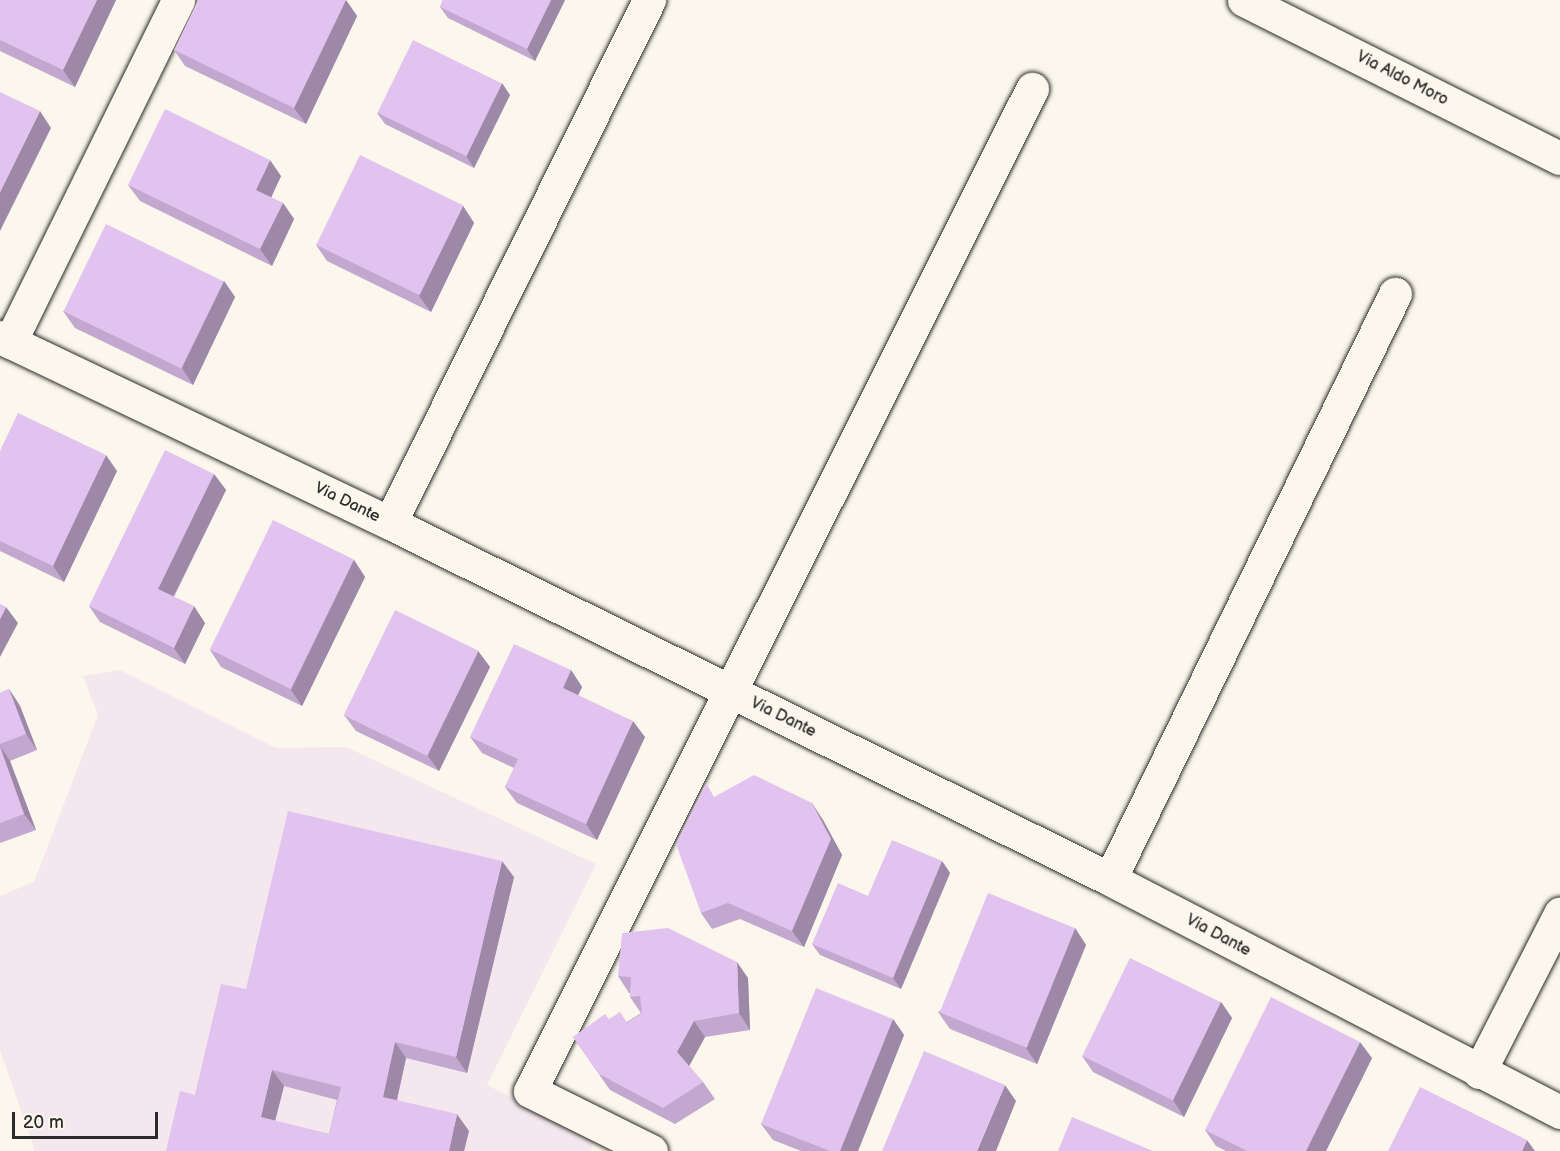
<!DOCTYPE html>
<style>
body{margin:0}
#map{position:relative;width:1560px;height:1151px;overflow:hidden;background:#fbf7ec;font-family:"Balsamiq Sans",sans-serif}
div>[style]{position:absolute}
.built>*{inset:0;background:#f4e7ed}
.roads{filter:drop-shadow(0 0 2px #2b2b2b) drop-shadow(0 0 2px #2b2b2b)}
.minor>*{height:33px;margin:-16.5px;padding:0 16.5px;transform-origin:16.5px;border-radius:16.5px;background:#fbf7ec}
.wall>*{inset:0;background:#c2a7ce}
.shaded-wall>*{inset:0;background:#9e88a7}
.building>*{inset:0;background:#e2c2ef;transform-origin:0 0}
span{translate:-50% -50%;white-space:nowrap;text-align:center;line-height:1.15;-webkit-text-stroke:6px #fbf7ec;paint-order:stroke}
.street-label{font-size:16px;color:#2b2b2b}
.scale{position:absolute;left:12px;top:1112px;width:146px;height:27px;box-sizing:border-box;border:3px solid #2b2b2b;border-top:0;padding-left:8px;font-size:18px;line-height:21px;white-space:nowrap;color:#2b2b2b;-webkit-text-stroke:4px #fbf7ec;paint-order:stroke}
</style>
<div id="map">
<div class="built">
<div style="clip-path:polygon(120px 670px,276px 748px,346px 747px,596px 864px,487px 1085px,596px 1139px,590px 1151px,35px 1151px,0 1050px,0 896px,34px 882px,98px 715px,83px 676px)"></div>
</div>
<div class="roads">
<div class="minor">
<div style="left:1244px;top:0;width:353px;rotate:26.6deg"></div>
<div style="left:0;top:337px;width:432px;rotate:25.5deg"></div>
<div style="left:390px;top:523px;width:803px;rotate:26.31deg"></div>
<div style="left:1110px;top:879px;width:507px;rotate:27.37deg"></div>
<div style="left:10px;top:342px;width:381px;rotate:-63.8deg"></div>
<div style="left:390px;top:523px;width:584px;rotate:-63.65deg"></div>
<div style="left:1110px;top:879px;width:651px;rotate:-64.03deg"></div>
<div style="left:1479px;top:1072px;width:178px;rotate:-62.9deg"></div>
<div style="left:651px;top:1151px;width:135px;rotate:-153.6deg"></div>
<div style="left:530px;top:1091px;width:1121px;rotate:-63.39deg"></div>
</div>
</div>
<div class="wall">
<div style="clip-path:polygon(0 0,116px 0,75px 87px,0 51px)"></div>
<div style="clip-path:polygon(346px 0,357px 16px,306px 124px,185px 66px,174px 50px)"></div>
<div style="clip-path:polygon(443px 0,565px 0,535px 61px,448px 18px,440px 7px)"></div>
<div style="clip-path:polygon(510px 95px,474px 168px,385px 124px,377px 113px)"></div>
<div style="clip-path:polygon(281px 176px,271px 198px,283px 203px,294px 219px,272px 266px,140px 201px,128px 185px)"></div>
<div style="clip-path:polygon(463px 206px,474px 223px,431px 312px,327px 261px,316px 245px)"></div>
<div style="clip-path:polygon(224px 281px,235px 297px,193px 385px,75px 328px,63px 311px)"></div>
<div style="clip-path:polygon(0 451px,117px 471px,64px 582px,0 551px)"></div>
<div style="clip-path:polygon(214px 474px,226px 490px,174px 597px,205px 623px,185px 664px,100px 622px,89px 606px)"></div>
<div style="clip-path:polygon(354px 560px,365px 577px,302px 706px,221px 667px,210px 650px)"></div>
<div style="clip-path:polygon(478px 651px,490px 667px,439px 771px,356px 731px,344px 715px)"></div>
<div style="clip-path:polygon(571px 670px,582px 687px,578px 695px,645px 737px,597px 840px,517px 803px,505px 787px,514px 768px,482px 753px,470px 737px)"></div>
<div style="clip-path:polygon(9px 689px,20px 706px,37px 750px,10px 761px,36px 830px,0 843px,0 693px)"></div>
<div style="clip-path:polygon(715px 797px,823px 820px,842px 855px,804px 947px,740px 919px,712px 929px,701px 913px)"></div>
<div style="clip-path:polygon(942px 861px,950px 873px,901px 989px,820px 955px,812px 944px)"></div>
<div style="clip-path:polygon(evenodd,514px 877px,467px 1073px,406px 1058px,397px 1100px,469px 1131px,464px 1151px,166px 1151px,195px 1095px,246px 989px,514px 877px,284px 1086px,337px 1100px,329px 1134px,275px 1121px,284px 1086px)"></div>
<div style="clip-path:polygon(1075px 928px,1086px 945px,1037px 1064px,950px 1029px,938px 1012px)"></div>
<div style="clip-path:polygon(618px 976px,748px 978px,750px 1030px,705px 1037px,689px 1066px,703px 1082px,715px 1099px,675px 1124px,610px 1090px,573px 1037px,609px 1019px,627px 1022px,641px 1013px,630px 997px,630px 993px,629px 993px)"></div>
<div style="clip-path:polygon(1221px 1002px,1232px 1018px,1184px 1117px,1093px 1072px,1082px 1056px)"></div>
<div style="clip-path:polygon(893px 1019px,904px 1035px,858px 1151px,801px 1151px,773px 1140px,761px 1124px)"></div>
<div style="clip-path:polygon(1372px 1058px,1326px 1151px,1226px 1151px,1216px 1146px,1205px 1130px)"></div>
</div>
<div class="shaded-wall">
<div style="clip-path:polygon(97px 0,116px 0,75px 87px,63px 70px)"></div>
<div style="clip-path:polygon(346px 0,357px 16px,306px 124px,294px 108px)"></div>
<div style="clip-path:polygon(551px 0,565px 0,535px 61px,527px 49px)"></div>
<div style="clip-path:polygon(502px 83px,510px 95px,474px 168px,466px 156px)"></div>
<div style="clip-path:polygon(40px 111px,51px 128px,0 231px,0 192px)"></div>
<div style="clip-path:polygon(270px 160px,281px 176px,267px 206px,256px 190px)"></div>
<div style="clip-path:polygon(283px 203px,294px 219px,272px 266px,260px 249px)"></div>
<div style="clip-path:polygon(463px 206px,474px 223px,431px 312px,419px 296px)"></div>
<div style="clip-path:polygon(224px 281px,235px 297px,193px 385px,182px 368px)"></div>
<div style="clip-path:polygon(106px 455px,117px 471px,64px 582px,53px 566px)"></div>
<div style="clip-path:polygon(214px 474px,226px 490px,169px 605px,158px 589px)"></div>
<div style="clip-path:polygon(354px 560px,365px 577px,302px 706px,291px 690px)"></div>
<div style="clip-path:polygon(194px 606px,205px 623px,185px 664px,174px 648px)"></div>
<div style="clip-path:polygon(6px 607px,18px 623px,0 657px,0 619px)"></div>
<div style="clip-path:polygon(478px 651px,490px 667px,439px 771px,427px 755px)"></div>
<div style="clip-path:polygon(571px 670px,582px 687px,574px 704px,563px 688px)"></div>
<div style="clip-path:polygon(9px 689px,20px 706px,37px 750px,26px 734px)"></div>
<div style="clip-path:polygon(633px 721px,645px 737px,597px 840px,586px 824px)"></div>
<div style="clip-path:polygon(0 746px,10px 761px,36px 830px,24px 814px)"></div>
<div style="clip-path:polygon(812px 803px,823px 820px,842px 855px,804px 947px,792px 931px)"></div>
<div style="clip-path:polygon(502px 861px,514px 877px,467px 1073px,456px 1057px)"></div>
<div style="clip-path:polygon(942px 861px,950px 873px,901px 989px,893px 978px)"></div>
<div style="clip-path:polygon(1075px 928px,1086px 945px,1037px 1064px,1026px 1048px)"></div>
<div style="clip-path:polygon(737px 962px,748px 978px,750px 1030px,739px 1013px)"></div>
<div style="clip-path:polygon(1221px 1002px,1232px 1018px,1184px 1117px,1173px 1100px)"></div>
<div style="clip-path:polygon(893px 1019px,904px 1035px,858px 1151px,840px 1151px)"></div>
<div style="clip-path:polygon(694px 1021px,705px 1037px,688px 1068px,677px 1052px)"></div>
<div style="clip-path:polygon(395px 1042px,406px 1058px,394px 1113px,383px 1097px)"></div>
<div style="clip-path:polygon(1360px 1042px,1372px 1058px,1326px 1151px,1306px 1151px)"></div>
<div style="clip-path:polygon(272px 1070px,284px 1086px,272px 1133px,261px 1117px)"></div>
<div style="clip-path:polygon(1005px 1085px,1016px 1101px,996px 1151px,977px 1151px)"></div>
<div style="clip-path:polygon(457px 1114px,469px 1131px,464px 1151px,449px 1151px)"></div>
<div style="clip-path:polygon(1527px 1140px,1535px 1151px,1522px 1151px)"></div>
</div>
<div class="building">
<div style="clip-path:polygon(0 0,97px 0,63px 70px,0 40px)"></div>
<div style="clip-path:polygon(198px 0,346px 0,294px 108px,174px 50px)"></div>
<div style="clip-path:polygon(443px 0,551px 0,527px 49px,440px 7px)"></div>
<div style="left:413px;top:40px;width:99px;height:81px;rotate:26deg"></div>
<div style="clip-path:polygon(0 92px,40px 111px,0 192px)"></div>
<div style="clip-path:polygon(165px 109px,270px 160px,256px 190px,283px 203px,260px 249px,128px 185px)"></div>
<div style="left:360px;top:155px;width:115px;height:100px;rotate:26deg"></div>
<div style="left:106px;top:224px;width:131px;height:97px;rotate:26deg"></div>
<div style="clip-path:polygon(18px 413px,106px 455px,53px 566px,0 541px,0 451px)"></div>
<div style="clip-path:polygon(165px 450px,214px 474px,158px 589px,194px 606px,174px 648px,89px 606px)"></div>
<div style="left:273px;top:520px;width:90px;height:144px;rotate:26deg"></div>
<div style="clip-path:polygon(0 604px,6px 607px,0 619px)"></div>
<div style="left:395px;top:610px;width:93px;height:117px;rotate:26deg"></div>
<div style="clip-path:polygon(514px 644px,571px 670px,563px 688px,633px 721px,586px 824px,505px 787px,518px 759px,470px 737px)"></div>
<div style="clip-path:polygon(9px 689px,26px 734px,0 744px,0 693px)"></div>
<div style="clip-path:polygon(0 747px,24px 814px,0 823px)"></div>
<div style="clip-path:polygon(754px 775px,812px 803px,831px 839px,792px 931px,728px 903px,701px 913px,676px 844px,706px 783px,714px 797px)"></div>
<div style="clip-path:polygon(evenodd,288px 811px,502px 861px,456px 1057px,395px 1042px,383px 1097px,457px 1114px,449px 1151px,166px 1151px,180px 1091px,195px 1095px,221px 984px,246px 989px,288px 811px,272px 1070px,341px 1087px,329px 1134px,261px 1117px,272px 1070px)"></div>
<div style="clip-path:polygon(892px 840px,942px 861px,893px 978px,812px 944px,838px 883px,868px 896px)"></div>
<div style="left:988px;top:893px;width:94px;height:129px;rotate:22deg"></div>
<div style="clip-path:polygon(668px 928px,737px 962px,739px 1013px,694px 1021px,677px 1052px,703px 1082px,663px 1108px,599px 1074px,573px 1037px,605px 1014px,609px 1019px,620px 1012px,627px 1023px,642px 1013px,640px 996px,630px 997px,631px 977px,618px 976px,622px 933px)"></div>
<div style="left:1130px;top:958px;width:101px;height:109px;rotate:26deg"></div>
<div style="clip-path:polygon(816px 988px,893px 1019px,840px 1151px,830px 1151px,761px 1124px)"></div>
<div style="clip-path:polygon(1271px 997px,1360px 1042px,1306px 1151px,1247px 1151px,1205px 1130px)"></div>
<div style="clip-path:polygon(924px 1051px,1005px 1085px,977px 1151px,882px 1151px)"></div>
<div style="clip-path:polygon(1420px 1087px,1527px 1140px,1522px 1151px,1388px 1151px)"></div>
<div style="clip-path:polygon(1072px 1117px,1153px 1151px,1058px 1151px)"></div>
</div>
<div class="street-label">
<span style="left:1402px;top:79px;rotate:27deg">Via Aldo Moro</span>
<span style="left:347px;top:503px;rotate:26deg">Via Dante</span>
<span style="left:783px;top:718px;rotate:26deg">Via Dante</span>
<span style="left:1218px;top:936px;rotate:28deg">Via Dante</span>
</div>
<div class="scale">20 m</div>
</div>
